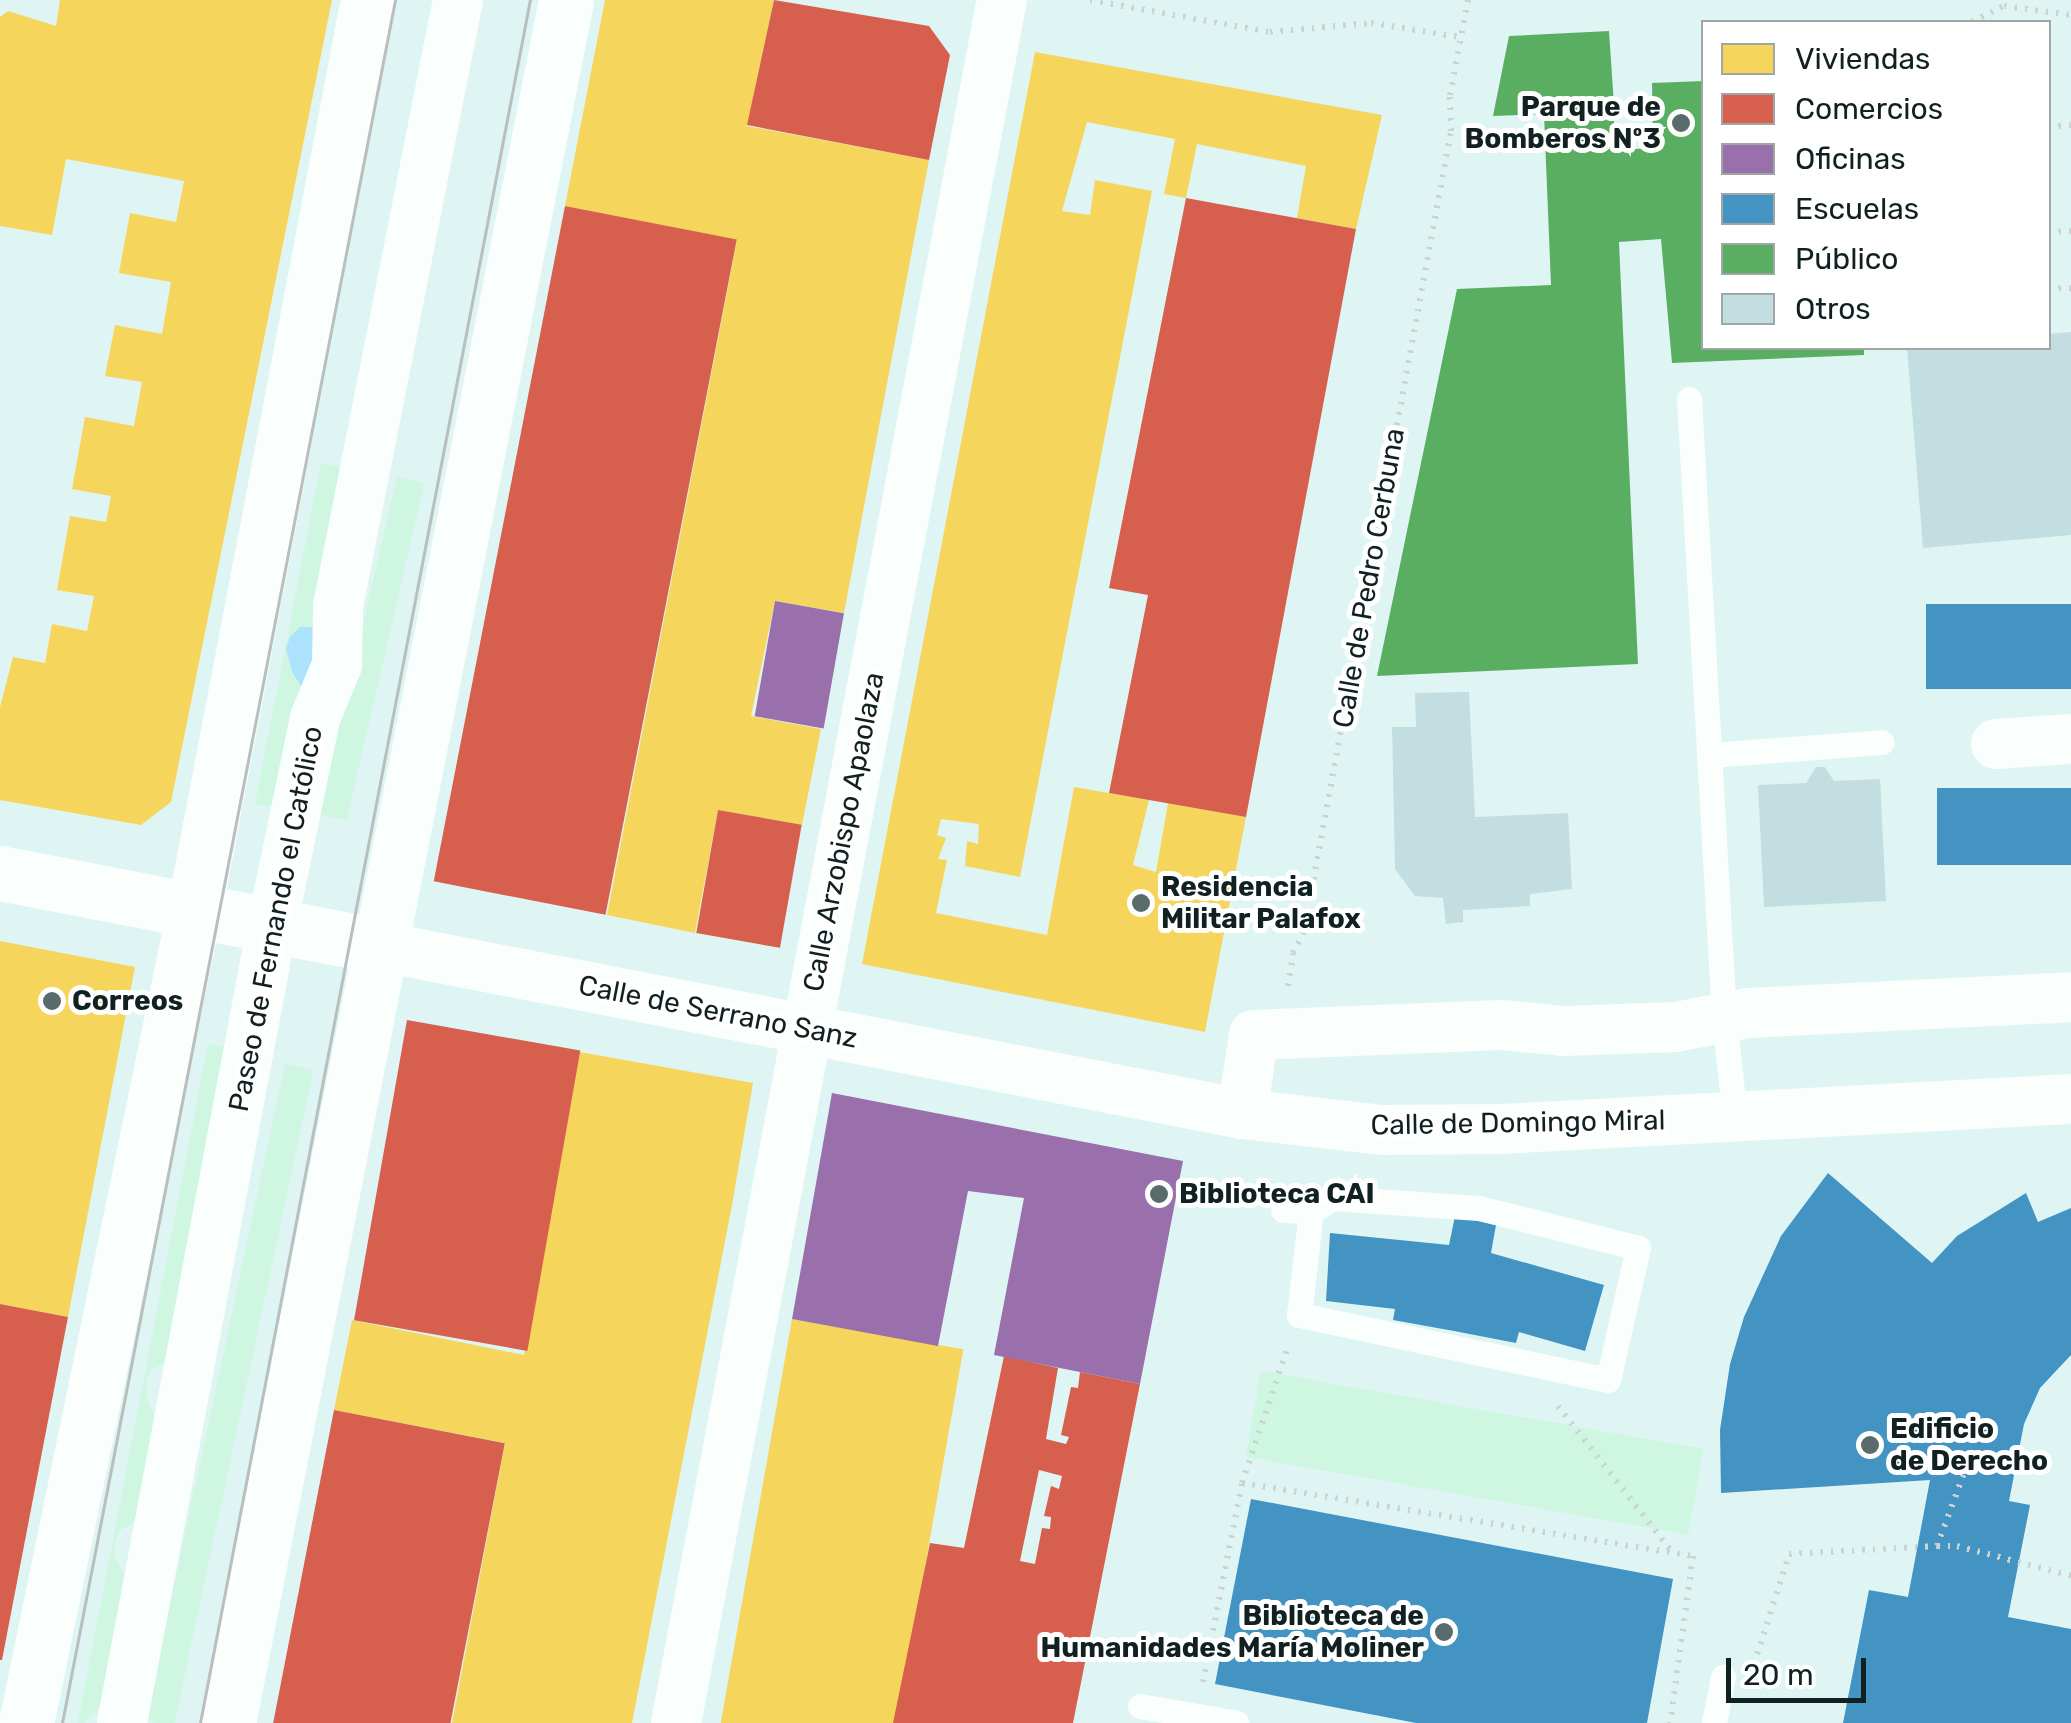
<!DOCTYPE html>
<meta charset="utf-8">
<style>
body{margin:0}
#map{position:relative;width:2071px;height:1723px;overflow:hidden;background:#def5f4;font-family:Rubik,sans-serif}
div>[style]{position:absolute}
.green>*{inset:0;background:#cff6e1;transform-origin:0 0}
.water>*{inset:0;background:#ace2fc}
.homes>*{inset:0;background:#f6d55c;transform-origin:0 0}
.shops>*{inset:0;background:#d6604d;transform-origin:0 0}
.offices>*{inset:0;background:#9970ab;transform-origin:0 0}
.schools>*{inset:0;background:#4393c3;transform-origin:0 0}
.public>*{inset:0;background:#5aae61}
.building>*{inset:0;background:#c3dee1}
.path>*{height:6px;margin-top:-3px;transform-origin:0;background:repeating-linear-gradient(90deg,#cdd3d3 0 2.5px,transparent 0 10.5px)}
.lane>*{height:25px;margin:-12.5px;padding:0 12.5px;transform-origin:12.5px;border-radius:12.5px;background:#fafefd}
.street>*{height:50px;margin:-25px;padding:0 25px;transform-origin:25px;border-radius:25px;background:#fafefd}
.secondary>*{height:55px;margin:-27.5px;padding:0 27.5px;transform-origin:27.5px;border-radius:27.5px;background:#fafefd}
.primary>*{height:55px;margin:-27.5px;padding:0 27.5px;transform-origin:27.5px;border-radius:27.5px;background:#fafefd}
.tram>*{height:2.5px;margin:-1.25px;padding:0 1.25px;transform-origin:1.25px;border-radius:1.25px;background:#b9bfbe}
.dots>*{width:28px;height:28px;translate:-50% -50%;box-sizing:border-box;border:5px solid #fff;border-radius:50%}
span{translate:-50% -50%;white-space:nowrap;text-align:center;line-height:1.15;-webkit-text-stroke:10px #fff;paint-order:stroke}
.poi-label{font-size:28px;color:#112020;font-weight:700}
.right{translate:-100% -50%;text-align:right}
.left{translate:0 -50%;text-align:left}
.street-label{font-size:28px;color:#112020}
.legend{position:absolute;left:1701px;top:20px;width:350px;height:330px;box-sizing:border-box;background:#fff;border:2px solid #a0a6a6;margin:0;padding:12px 18px;list-style:none;font-size:30px;color:#112020}
.legend li{display:flex;align-items:center;gap:20px;height:50px}
.legend b{width:50px;border:2px solid #a0a6a6}
.scale{position:absolute;left:1726px;top:1658px;width:140px;height:45px;box-sizing:border-box;border:5px solid #112020;border-top:0;padding-left:12px;font-size:30px;line-height:35px;white-space:nowrap;color:#112020;-webkit-text-stroke:8px #fff;paint-order:stroke}
</style>
<div id="map">
<div class="green">
<div style="clip-path:polygon(321px 463px,347px 469px,317px 627px,300px 627px,287px 642px,290px 666px,303px 689px,279px 808px,255px 804px)"></div>
<div style="left:397px;top:477px;width:28px;height:346px;rotate:13deg"></div>
<div style="clip-path:polygon(208px 1044px,236px 1049px,165px 1363px,151px 1370px,146px 1380px,147px 1400px,156px 1419px,135px 1522px,119px 1531px,114px 1545px,115px 1559px,127px 1578px,104px 1703px,84px 1723px,78px 1723px)"></div>
<div style="left:285px;top:1064px;width:29px;height:671px;rotate:12deg"></div>
<div style="left:1261px;top:1371px;width:449px;height:87px;rotate:10deg"></div>
</div>
<div class="water">
<div style="clip-path:polygon(300px 627px,317px 627px,325px 634px,303px 689px,292px 672px,286px 648px,290px 637px)"></div>
</div>
<div class="homes">
<div style="clip-path:polygon(60px 0,332px 0,171px 802px,141px 825px,0 800px,0 707px,13px 657px,45px 663px,52px 624px,87px 631px,94px 596px,57px 590px,70px 516px,106px 522px,111px 496px,72px 489px,85px 417px,134px 426px,142px 382px,105px 376px,115px 325px,162px 334px,171px 282px,119px 273px,130px 213px,176px 222px,184px 181px,66px 159px,52px 235px,0 226px,0 17px,8px 11px,56px 26px)"></div>
<div style="clip-path:polygon(605px 0,774px 0,747px 126px,929px 160px,844px 613px,775px 601px,751px 716px,821px 729px,802px 825px,718px 810px,695px 933px,607px 915px,737px 240px,565px 206px)"></div>
<div style="clip-path:polygon(1035px 52px,1382px 115px,1356px 229px,1297px 218px,1306px 166px,1197px 144px,1186px 198px,1164px 194px,1175px 139px,1087px 122px,1062px 211px,1090px 215px,1095px 180px,1152px 191px,1020px 877px,965px 866px,967px 841px,978px 844px,979px 824px,941px 819px,937px 835px,946px 838px,938px 859px,947px 860px,936px 913px,1047px 935px,1074px 787px,1149px 800px,1133px 865px,1156px 872px,1168px 803px,1246px 817px,1205px 1032px,862px 964px)"></div>
<div style="clip-path:polygon(0 941px,135px 967px,68px 1317px,0 1304px)"></div>
<div style="clip-path:polygon(580px 1052px,753px 1083px,732px 1205px,632px 1723px,452px 1723px,505px 1443px,334px 1410px,352px 1320px,524px 1355px)"></div>
<div style="left:792px;top:1319px;width:174px;height:411px;rotate:10deg"></div>
</div>
<div class="shops">
<div style="clip-path:polygon(774px 0,929px 26px,950px 55px,929px 160px,747px 125px)"></div>
<div style="clip-path:polygon(1186px 198px,1356px 229px,1246px 817px,1109px 793px,1148px 595px,1109px 588px)"></div>
<div style="left:565px;top:206px;width:175px;height:688px;rotate:11deg"></div>
<div style="left:718px;top:810px;width:85px;height:125px;rotate:10deg"></div>
<div style="left:407px;top:1020px;width:176px;height:305px;rotate:10deg"></div>
<div style="clip-path:polygon(0 1304px,68px 1317px,2px 1660px,0 1660px)"></div>
<div style="clip-path:polygon(evenodd,1004px 1356px,1058px 1368px,1046px 1439px,1066px 1444px,1069px 1437px,1061px 1435px,1071px 1387px,1078px 1388px,1080px 1372px,1140px 1384px,1073px 1723px,893px 1723px,930px 1543px,964px 1548px,1004px 1356px,1039px 1470px,1062px 1476px,1059px 1489px,1051px 1486px,1044px 1516px,1051px 1517px,1050px 1529px,1042px 1528px,1035px 1564px,1020px 1561px,1039px 1470px)"></div>
<div style="left:334px;top:1410px;width:174px;height:319px;rotate:11deg"></div>
</div>
<div class="offices">
<div style="left:775px;top:601px;width:70px;height:117px;rotate:10deg"></div>
<div style="clip-path:polygon(832px 1093px,1183px 1161px,1140px 1384px,994px 1355px,1024px 1198px,968px 1191px,938px 1346px,792px 1319px)"></div>
</div>
<div class="schools">
<div style="left:2071px;top:604px;width:85px;height:145px;rotate:90deg"></div>
<div style="left:2071px;top:788px;width:77px;height:134px;rotate:90deg"></div>
<div style="clip-path:polygon(1828px 1173px,1932px 1263px,1957px 1236px,2026px 1193px,2038px 1222px,2071px 1208px,2071px 1355px,2040px 1388px,2024px 1424px,2009px 1501px,2030px 1505px,2008px 1617px,2071px 1629px,2071px 1723px,1843px 1723px,1869px 1590px,1908px 1597px,1930px 1480px,1721px 1493px,1720px 1430px,1730px 1364px,1744px 1317px,1781px 1236px)"></div>
<div style="clip-path:polygon(1455px 1216px,1496px 1225px,1491px 1253px,1604px 1285px,1585px 1351px,1519px 1332px,1516px 1343px,1454px 1331px,1393px 1320px,1395px 1309px,1326px 1301px,1330px 1233px,1449px 1245px)"></div>
<div style="clip-path:polygon(1251px 1499px,1673px 1579px,1647px 1723px,1416px 1723px,1215px 1684px)"></div>
</div>
<div class="public">
<div style="clip-path:polygon(1609px 31px,1617px 150px,1653px 148px,1652px 83px,1704px 81px,1704px 348px,1864px 348px,1864px 355px,1672px 363px,1661px 239px,1619px 242px,1638px 664px,1377px 676px,1457px 289px,1551px 285px,1544px 114px,1493px 116px,1509px 36px)"></div>
</div>
<div class="building">
<div style="clip-path:polygon(2071px 332px,2071px 535px,1923px 548px,1907px 348px,2048px 348px,2048px 334px)"></div>
<div style="clip-path:polygon(1469px 692px,1475px 817px,1568px 813px,1572px 889px,1530px 894px,1530px 906px,1463px 910px,1463px 922px,1446px 924px,1443px 898px,1415px 896px,1395px 869px,1392px 727px,1416px 727px,1415px 693px)"></div>
<div style="clip-path:polygon(1816px 767px,1825px 767px,1834px 781px,1880px 779px,1886px 901px,1764px 907px,1758px 785px,1806px 783px)"></div>
</div>
<div class="path">
<div style="left:1090px;top:0;width:183px;rotate:10.1deg"></div>
<div style="left:1270px;top:32px;width:101px;rotate:-5.1deg"></div>
<div style="left:1371px;top:23px;width:90px;rotate:8.9deg"></div>
<div style="left:1972px;top:22px;width:36px;rotate:-27deg"></div>
<div style="left:2004px;top:6px;width:68px;rotate:7.7deg"></div>
<div style="left:2048px;top:127px;width:23px;rotate:-5deg"></div>
<div style="left:2048px;top:232px;width:23px;rotate:-2deg"></div>
<div style="left:2048px;top:289px;width:23px;rotate:-2deg"></div>
<div style="left:1288px;top:986px;width:33px;rotate:-81deg"></div>
<div style="left:1293px;top:953px;width:25px;rotate:-63deg"></div>
<div style="left:1304px;top:931px;width:813px;rotate:-79.59deg"></div>
<div style="left:1451px;top:131px;width:36px;rotate:-92deg"></div>
<div style="left:1450px;top:95px;width:97px;rotate:-79.3deg"></div>
<div style="left:1558px;top:1406px;width:185px;rotate:52deg"></div>
<div style="left:1967px;top:1465px;width:86px;rotate:110.3deg"></div>
<div style="left:1937px;top:1546px;width:20px"></div>
<div style="left:1957px;top:1546px;width:118px;rotate:14.7deg"></div>
<div style="left:1242px;top:1483px;width:141px;rotate:-71.4deg"></div>
<div style="left:1754px;top:1664px;width:115px;rotate:-72.3deg"></div>
<div style="left:1789px;top:1554px;width:148px;rotate:-3.1deg"></div>
<div style="left:1203px;top:1682px;width:203px;rotate:-78.9deg"></div>
<div style="left:1242px;top:1483px;width:457px;rotate:9.2deg"></div>
<div style="left:1693px;top:1556px;width:169px;rotate:97.8deg"></div>
</div>
<div class="lane">
<div style="left:1689px;top:399px;width:620px;rotate:86.76deg"></div>
<div style="left:1724px;top:1018px;width:100px;rotate:83.7deg"></div>
<div style="left:1710px;top:755px;width:172px;rotate:-4.3deg"></div>
<div style="left:1283px;top:1210px;width:28px;rotate:2deg"></div>
<div style="left:1311px;top:1211px;width:26px;rotate:-31deg"></div>
<div style="left:1333px;top:1198px;width:146px;rotate:3.9deg"></div>
<div style="left:1479px;top:1208px;width:164px;rotate:14.1deg"></div>
<div style="left:1638px;top:1248px;width:135px;rotate:102.8deg"></div>
<div style="left:1608px;top:1380px;width:316px;rotate:-168.1deg"></div>
<div style="left:1299px;top:1315px;width:105px;rotate:-83.4deg"></div>
<div style="left:1140px;top:1706px;width:98px;rotate:9.9deg"></div>
<div style="left:1714px;top:1723px;width:47px;rotate:-78.9deg"></div>
</div>
<div class="street">
<div style="left:1996px;top:744px;width:75px;rotate:-3.8deg"></div>
<div style="left:378px;top:946px;width:880px;rotate:11deg"></div>
<div style="left:1242px;top:1114px;width:142px;rotate:6.5deg"></div>
<div style="left:1383px;top:1130px;width:118px;rotate:-0.5deg"></div>
<div style="left:1501px;top:1129px;width:571px;rotate:-3.01deg"></div>
<div style="left:1242px;top:1114px;width:80px;rotate:-81.4deg"></div>
<div style="left:1254px;top:1035px;width:247px;rotate:-2.3deg"></div>
<div style="left:1501px;top:1025px;width:63px;rotate:5.4deg"></div>
<div style="left:1564px;top:1031px;width:112px;rotate:-2deg"></div>
<div style="left:1676px;top:1027px;width:73px;rotate:-11deg"></div>
<div style="left:1748px;top:1013px;width:323px;rotate:-2.8deg"></div>
<div style="left:122px;top:1723px;width:811px;rotate:-79.34deg"></div>
<div style="left:272px;top:926px;width:212px;rotate:-78.3deg"></div>
<div style="left:315px;top:718px;width:57px;rotate:-67.5deg"></div>
<div style="left:337px;top:665px;width:59px;rotate:-89deg"></div>
<div style="left:338px;top:606px;width:618px;rotate:-78.8deg"></div>
<div style="left:676px;top:1723px;width:1754px;rotate:-79.29deg"></div>
</div>
<div class="secondary">
<div style="left:0;top:873px;width:385px;rotate:10.9deg"></div>
</div>
<div class="primary">
<div style="left:26px;top:1723px;width:830px;rotate:-78.32deg"></div>
<div style="left:194px;top:910px;width:926px;rotate:-79.18deg"></div>
<div style="left:228px;top:1723px;width:1756px;rotate:-78.9deg"></div>
</div>
<div class="tram">
<div style="left:62px;top:1723px;width:1755px;rotate:-79.06deg"></div>
<div style="left:200px;top:1723px;width:1754px;rotate:-79.16deg"></div>
</div>
<div class="dots">
<div style="left:1681px;top:123px;background:#596b6a"></div>
<div style="left:1141px;top:903px;background:#596b6a"></div>
<div style="left:52px;top:1001px;background:#596b6a"></div>
<div style="left:1159px;top:1194px;background:#596b6a"></div>
<div style="left:1870px;top:1445px;background:#596b6a"></div>
<div style="left:1444px;top:1632px;background:#596b6a"></div>
</div>
<div class="poi-label">
<span class="right" style="left:1661px;top:123px">Parque de<br>Bomberos Nº3</span>
<span class="left" style="left:1161px;top:903px">Residencia<br>Militar Palafox</span>
<span class="left" style="left:72px;top:1001px">Correos</span>
<span class="left" style="left:1179px;top:1194px">Biblioteca CAI</span>
<span class="left" style="left:1890px;top:1445px">Edificio<br>de Derecho</span>
<span class="right" style="left:1424px;top:1632px">Biblioteca de<br>Humanidades María Moliner</span>
</div>
<div class="street-label">
<span style="left:1369px;top:578px;rotate:-80deg">Calle de Pedro Cerbuna</span>
<span style="left:844px;top:832px;rotate:-79deg">Calle Arzobispo Apaolaza</span>
<span style="left:276px;top:919px;rotate:-79deg">Paseo de Fernando el Católico</span>
<span style="left:718px;top:1012px;rotate:11deg">Calle de Serrano Sanz</span>
<span style="left:1518px;top:1123px;rotate:-1deg">Calle de Domingo Miral</span>
</div>
<ul class="legend">
<li><b style="height:28px;background:#f6d55c"></b>Viviendas</li>
<li><b style="height:28px;background:#d6604d"></b>Comercios</li>
<li><b style="height:28px;background:#9970ab"></b>Oficinas</li>
<li><b style="height:28px;background:#4393c3"></b>Escuelas</li>
<li><b style="height:28px;background:#5aae61"></b>Público</li>
<li><b style="height:28px;background:#c3dee1"></b>Otros</li>
</ul>
<div class="scale">20 m</div>
</div>
